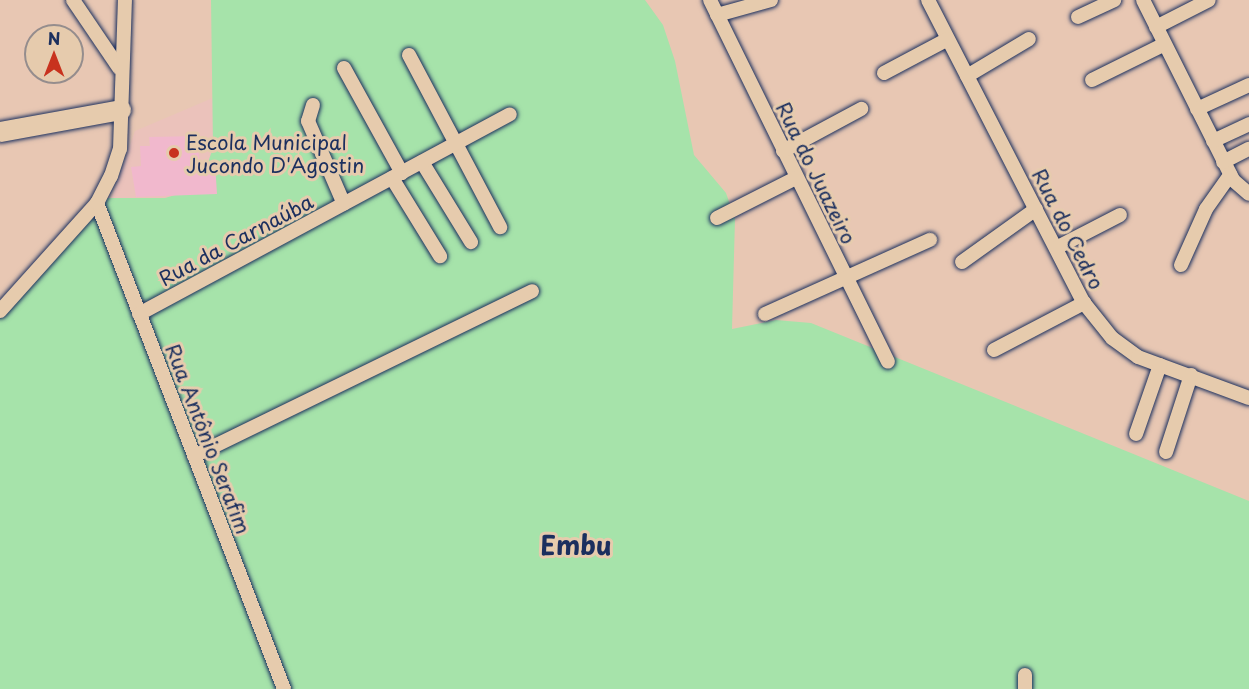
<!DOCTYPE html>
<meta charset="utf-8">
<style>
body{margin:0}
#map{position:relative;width:1249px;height:689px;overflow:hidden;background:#e8c7b3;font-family:"Playpen Sans",sans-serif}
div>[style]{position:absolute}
.built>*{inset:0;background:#ebc2bb}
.green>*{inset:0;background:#a6e3aa}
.building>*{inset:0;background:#f1b8cd}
.roads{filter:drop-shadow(0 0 2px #1b2f5e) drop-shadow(0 0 2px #1b2f5e)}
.street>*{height:14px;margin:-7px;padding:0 7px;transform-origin:7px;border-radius:7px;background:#e6cbad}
.secondary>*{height:20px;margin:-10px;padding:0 10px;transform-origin:10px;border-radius:10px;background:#e6cbad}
.dots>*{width:16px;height:16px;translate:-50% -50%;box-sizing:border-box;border:3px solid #e6cbad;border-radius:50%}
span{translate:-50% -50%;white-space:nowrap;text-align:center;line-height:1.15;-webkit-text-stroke:6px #e6cbad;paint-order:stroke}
.poi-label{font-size:20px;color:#1b2f5e}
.left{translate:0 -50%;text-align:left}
.street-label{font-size:20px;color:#1b2f5e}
.district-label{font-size:26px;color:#1b2f5e;font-weight:700}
.north{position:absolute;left:24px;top:24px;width:60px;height:60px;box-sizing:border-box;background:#e6cbad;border:2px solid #958d8d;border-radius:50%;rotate:0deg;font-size:16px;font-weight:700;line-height:24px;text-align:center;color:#1b2f5e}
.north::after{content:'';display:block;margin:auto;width:21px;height:27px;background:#c8321e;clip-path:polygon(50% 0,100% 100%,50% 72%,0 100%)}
</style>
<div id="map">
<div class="built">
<div style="clip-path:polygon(222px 94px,217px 194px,110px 203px,135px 131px)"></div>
</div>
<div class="green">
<div style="clip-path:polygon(211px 0,645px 0,663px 25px,675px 61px,694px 155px,726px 193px,735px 219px,732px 329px,776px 320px,811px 323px,1249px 501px,1249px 689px,0 689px,0 318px,102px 198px,165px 198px,199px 188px,213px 148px)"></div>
</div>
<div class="building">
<div style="clip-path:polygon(198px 136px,199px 164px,215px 163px,217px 194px,136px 197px,131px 167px,141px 166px,140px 146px,150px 146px,149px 137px)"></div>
</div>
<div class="roads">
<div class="street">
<div style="left:73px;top:0;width:82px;rotate:55.9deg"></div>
<div style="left:710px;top:0;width:403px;rotate:63.8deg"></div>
<div style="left:928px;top:0;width:341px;rotate:62.8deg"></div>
<div style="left:1084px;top:303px;width:45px;rotate:51.3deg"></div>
<div style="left:1112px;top:338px;width:32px;rotate:36deg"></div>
<div style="left:1138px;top:357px;width:118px;rotate:20.3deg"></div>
<div style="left:1143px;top:0;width:201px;rotate:63.4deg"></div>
<div style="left:1233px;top:180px;width:21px;rotate:41deg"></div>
<div style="left:717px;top:15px;width:56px;rotate:-15.5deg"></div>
<div style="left:1078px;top:17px;width:40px;rotate:-25deg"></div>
<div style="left:1156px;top:27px;width:59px;rotate:-27deg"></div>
<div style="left:409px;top:55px;width:195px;rotate:62.1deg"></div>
<div style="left:344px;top:68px;width:120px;rotate:61.1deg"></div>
<div style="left:884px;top:73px;width:72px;rotate:-28deg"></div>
<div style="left:967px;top:76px;width:72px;rotate:-30.8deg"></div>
<div style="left:1092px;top:80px;width:81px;rotate:-26.3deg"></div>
<div style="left:313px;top:105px;width:17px;rotate:107deg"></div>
<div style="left:308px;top:121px;width:90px;rotate:66.6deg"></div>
<div style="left:1197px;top:109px;width:57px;rotate:-24.8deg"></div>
<div style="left:1213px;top:141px;width:40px;rotate:-25deg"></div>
<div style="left:783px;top:151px;width:89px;rotate:-28.3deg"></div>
<div style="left:422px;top:162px;width:94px;rotate:58.5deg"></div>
<div style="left:1223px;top:162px;width:29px;rotate:-27deg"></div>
<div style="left:392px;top:178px;width:92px;rotate:58.4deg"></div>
<div style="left:97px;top:203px;width:521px;rotate:68.95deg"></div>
<div style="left:717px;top:218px;width:89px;rotate:-26.9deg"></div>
<div style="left:1056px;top:248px;width:72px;rotate:-27.3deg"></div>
<div style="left:962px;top:262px;width:91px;rotate:-35.6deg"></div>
<div style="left:1181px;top:265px;width:61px;rotate:-65.9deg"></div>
<div style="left:1206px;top:209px;width:42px;rotate:-54.8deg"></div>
<div style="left:0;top:311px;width:145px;rotate:-48.1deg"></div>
<div style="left:97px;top:203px;width:30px;rotate:-63deg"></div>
<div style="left:111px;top:176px;width:28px;rotate:-72deg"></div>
<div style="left:120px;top:149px;width:149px;rotate:-88.1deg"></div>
<div style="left:139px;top:314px;width:421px;rotate:-28.3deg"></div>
<div style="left:765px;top:314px;width:181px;rotate:-24.2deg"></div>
<div style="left:994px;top:350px;width:102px;rotate:-27.6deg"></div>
<div style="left:1136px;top:434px;width:73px;rotate:-70.8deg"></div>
<div style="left:1166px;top:452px;width:81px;rotate:-72deg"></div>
<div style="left:194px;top:456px;width:376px;rotate:-26deg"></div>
<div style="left:1025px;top:675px;width:14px;rotate:90deg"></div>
</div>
<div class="secondary">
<div style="left:0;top:132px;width:123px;rotate:-10.3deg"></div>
</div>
</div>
<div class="dots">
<div style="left:174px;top:153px;background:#c8321e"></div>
</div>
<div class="poi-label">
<span class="left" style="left:186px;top:154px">Escola Municipal<br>Jucondo D'Agostin</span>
</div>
<div class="street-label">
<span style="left:816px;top:173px;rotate:64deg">Rua do Juazeiro</span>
<span style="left:1068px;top:229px;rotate:63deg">Rua do Cedro</span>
<span style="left:236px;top:240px;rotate:-28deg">Rua da Carnaúba</span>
<span style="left:208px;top:439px;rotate:69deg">Rua Antônio Serafim</span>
</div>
<div class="district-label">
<span style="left:576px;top:545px">Embu</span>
</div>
<div class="north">N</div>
</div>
